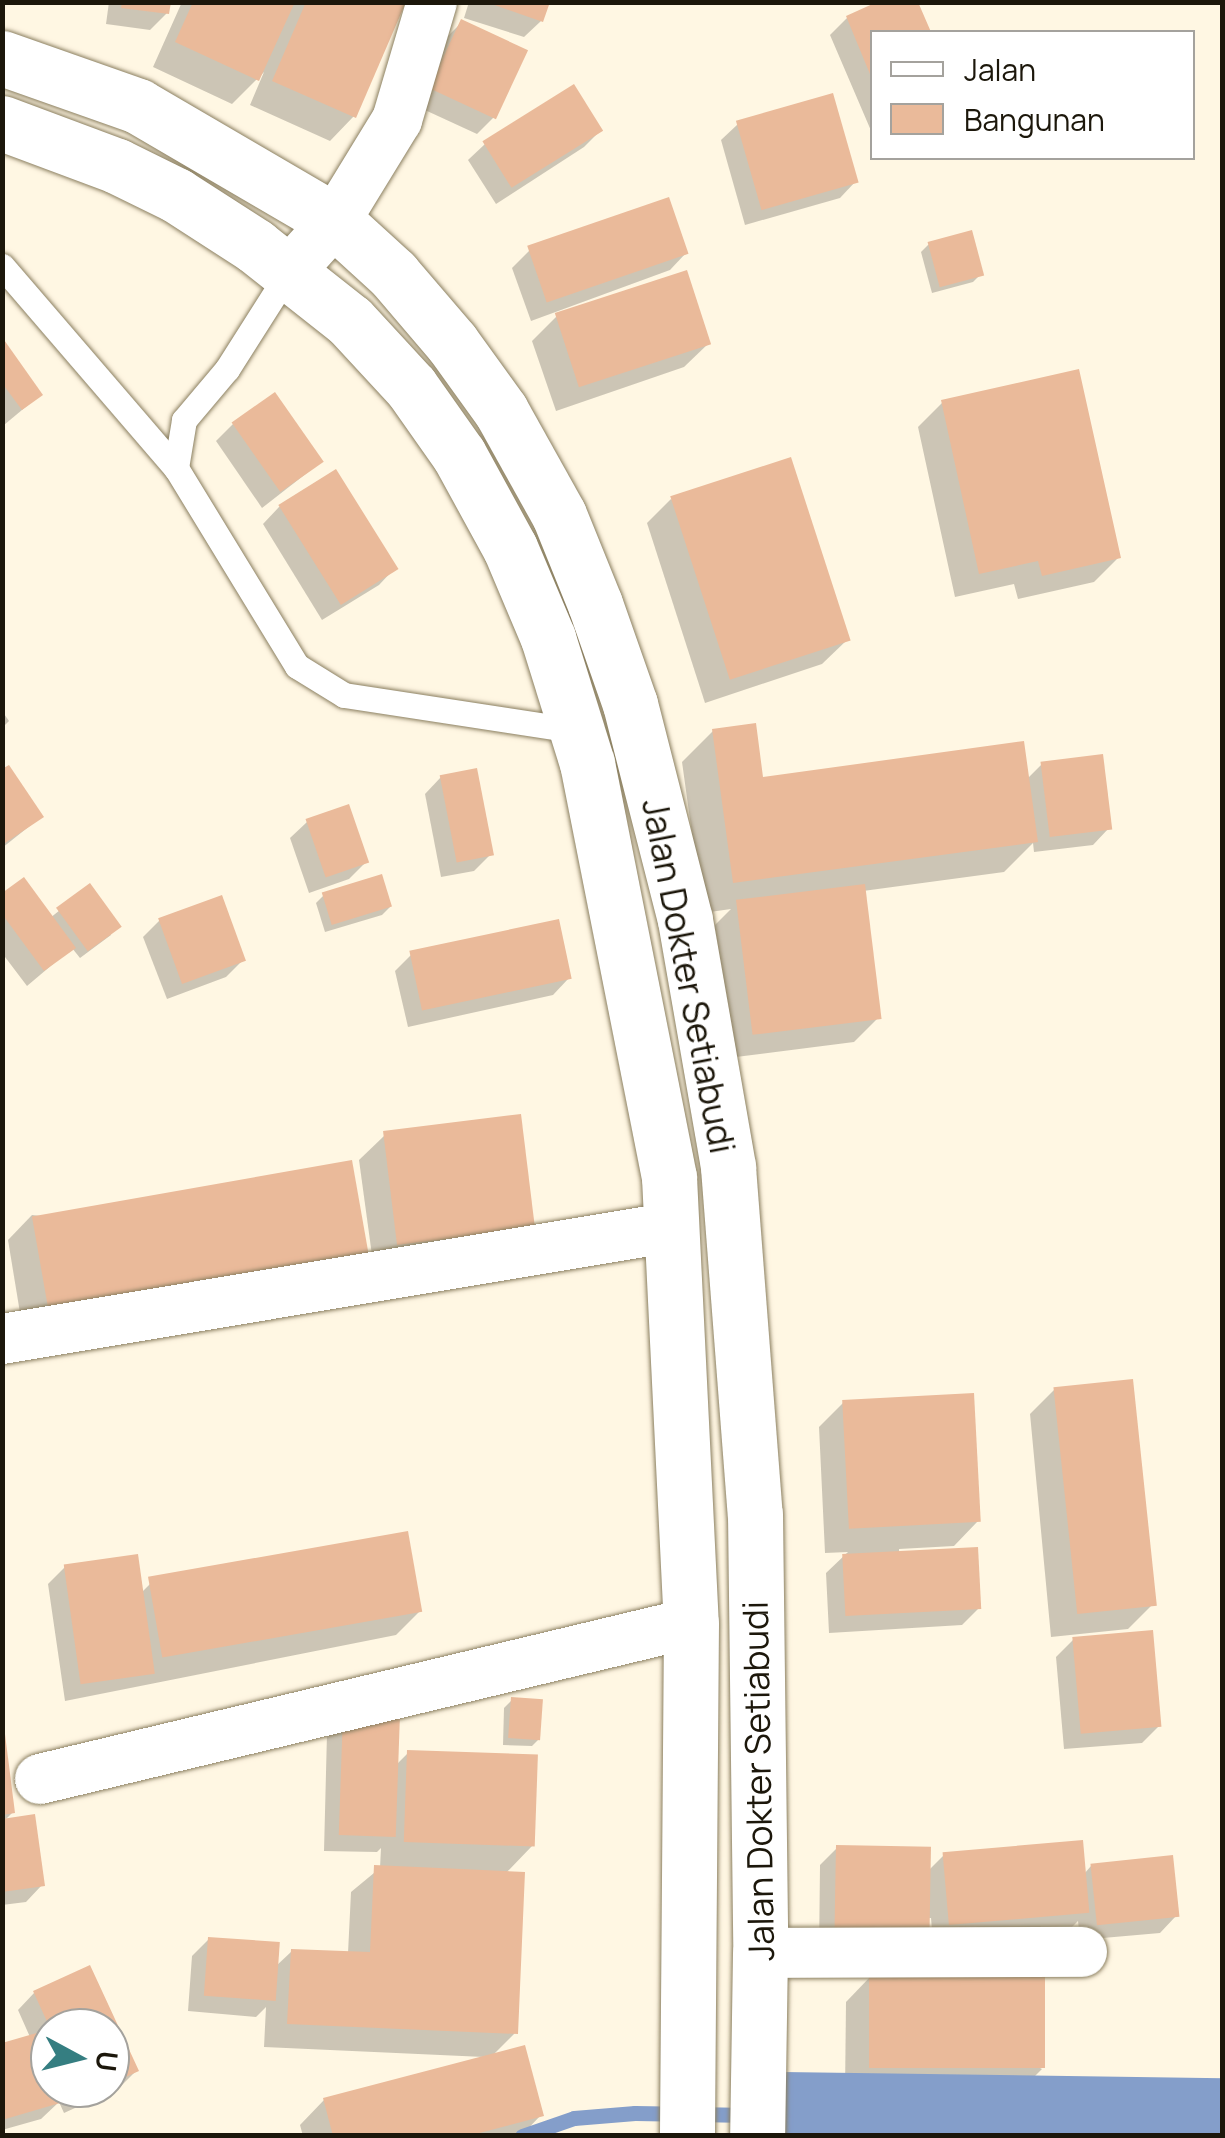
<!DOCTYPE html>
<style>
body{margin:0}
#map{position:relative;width:1225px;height:2138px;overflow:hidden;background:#fff7e3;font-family:Manrope,sans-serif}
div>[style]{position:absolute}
.shadow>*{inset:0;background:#0003}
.stream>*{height:15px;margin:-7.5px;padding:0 7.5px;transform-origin:7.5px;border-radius:7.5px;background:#849eca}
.river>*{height:88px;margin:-44px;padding:0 44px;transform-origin:44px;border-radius:44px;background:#849eca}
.building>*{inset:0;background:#eaba9a;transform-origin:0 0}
.roads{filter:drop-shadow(0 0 2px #8b7f60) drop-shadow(0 0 2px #8b7f60)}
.lane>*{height:25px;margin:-12.5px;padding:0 12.5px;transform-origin:12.5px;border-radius:12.5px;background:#fff}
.street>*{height:50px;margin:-25px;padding:0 25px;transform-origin:25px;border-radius:25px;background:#fff}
.secondary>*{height:55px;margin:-27.5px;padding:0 27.5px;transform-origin:27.5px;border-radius:27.5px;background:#fff}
span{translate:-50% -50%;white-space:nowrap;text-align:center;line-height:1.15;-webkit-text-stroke:9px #fff;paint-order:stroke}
.street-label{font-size:35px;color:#1c170b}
.frame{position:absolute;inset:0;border:5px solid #1c170b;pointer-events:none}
.legend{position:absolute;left:870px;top:30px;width:325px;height:130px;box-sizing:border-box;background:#fff;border:2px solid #a4a29d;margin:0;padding:12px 18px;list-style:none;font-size:30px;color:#1c170b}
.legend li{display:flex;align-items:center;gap:20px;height:50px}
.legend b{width:50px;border:2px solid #a4a29d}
.north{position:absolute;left:30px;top:2008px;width:100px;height:100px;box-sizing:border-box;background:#fff;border:2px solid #a4a29d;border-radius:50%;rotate:97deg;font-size:28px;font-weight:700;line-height:40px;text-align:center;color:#1c170b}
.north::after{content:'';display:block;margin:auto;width:35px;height:45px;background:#357e81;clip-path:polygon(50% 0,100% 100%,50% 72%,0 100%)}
</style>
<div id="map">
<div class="shadow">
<div style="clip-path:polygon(109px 2px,168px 2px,167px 13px,150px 30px,106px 24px)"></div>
<div style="clip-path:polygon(182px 2px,404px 2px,354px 116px,330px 141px,250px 105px,264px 72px,232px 104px,153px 67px)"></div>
<div style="clip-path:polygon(469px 2px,547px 2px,541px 21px,524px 37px,464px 18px)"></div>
<div style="clip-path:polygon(915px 2px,928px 32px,872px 32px,872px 133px,830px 35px,847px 18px)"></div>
<div style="clip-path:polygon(462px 22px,494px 117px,477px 134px,414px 105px,445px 39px)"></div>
<div style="clip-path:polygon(738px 124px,856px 181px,840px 198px,745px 225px,721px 140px)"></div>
<div style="clip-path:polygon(600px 131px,584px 147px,496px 204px,468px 160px,485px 144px)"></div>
<div style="clip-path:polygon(929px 244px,981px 274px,973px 282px,932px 293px,921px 252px)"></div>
<div style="clip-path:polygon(529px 251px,686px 253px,670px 270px,531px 321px,512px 268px)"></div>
<div style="clip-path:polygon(556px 317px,709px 343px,684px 367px,556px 411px,532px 341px)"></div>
<div style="clip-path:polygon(2px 341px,40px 395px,4px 425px,2px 423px)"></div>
<div style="clip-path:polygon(942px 403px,1118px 558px,1094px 582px,1018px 599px,1014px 584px,955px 597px,918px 427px)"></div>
<div style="clip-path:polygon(233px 424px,321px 462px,262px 508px,216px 441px)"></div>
<div style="clip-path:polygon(336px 472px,395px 568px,379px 585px,322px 620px,263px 524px,279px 507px)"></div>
<div style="clip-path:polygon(671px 499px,847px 640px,822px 664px,705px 703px,647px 523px)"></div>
<div style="clip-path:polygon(2px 711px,9px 721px,2px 728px)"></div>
<div style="clip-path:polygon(713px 731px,761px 780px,1027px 779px,1042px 764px,1109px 828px,1093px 845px,1034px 852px,1033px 843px,1004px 872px,863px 891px,878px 1018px,854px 1042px,728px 1058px,713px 927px,731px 909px,703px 913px,682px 762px)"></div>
<div style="clip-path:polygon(2px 772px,41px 817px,2px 848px)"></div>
<div style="clip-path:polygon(441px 777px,491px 854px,474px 871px,441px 877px,425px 794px)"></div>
<div style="clip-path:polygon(307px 822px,366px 862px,349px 879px,309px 893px,290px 838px)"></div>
<div style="clip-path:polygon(89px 887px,111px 935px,80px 958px,72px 948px,27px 986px,2px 953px,2px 896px,50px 918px)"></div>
<div style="clip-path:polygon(324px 895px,390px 907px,382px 915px,325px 932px,316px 903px)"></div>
<div style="clip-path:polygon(160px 920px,243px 960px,226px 977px,167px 999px,143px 937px)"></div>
<div style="clip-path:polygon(412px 954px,569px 978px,553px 995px,408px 1027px,395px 971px)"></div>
<div style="clip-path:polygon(384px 1136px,533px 1228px,374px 1270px,359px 1160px)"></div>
<div style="clip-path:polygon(32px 1215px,365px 1254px,23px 1331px,8px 1240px)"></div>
<div style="clip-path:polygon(1054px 1390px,1152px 1605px,1128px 1629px,1051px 1637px,1030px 1414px)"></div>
<div style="clip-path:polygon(843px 1403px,978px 1521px,954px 1546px,899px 1549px,899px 1554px,979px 1608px,962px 1625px,829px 1633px,826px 1573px,848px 1552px,825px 1553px,819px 1427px)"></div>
<div style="clip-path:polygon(65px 1567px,141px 1593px,150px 1584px,420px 1611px,396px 1635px,65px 1701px,48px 1584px)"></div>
<div style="clip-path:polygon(1073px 1640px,1158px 1727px,1142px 1743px,1064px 1749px,1056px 1657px)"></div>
<div style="clip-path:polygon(512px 1700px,540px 1738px,532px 1746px,503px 1745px,504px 1708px)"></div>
<div style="clip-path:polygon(344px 1716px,396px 1765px,408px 1753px,533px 1845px,505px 1874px,515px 2033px,492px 2056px,541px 2115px,521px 2136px,303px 2136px,300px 2125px,324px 2100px,484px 2057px,264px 2047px,266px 2007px,256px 2017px,188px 2011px,192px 1956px,209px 1939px,275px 1967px,292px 1951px,348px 1953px,351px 1892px,380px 1868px,381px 1848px,377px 1852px,324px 1851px,327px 1733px)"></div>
<div style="clip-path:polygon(2px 1736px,13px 1812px,4px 1821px,42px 1885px,26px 1902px,2px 1905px)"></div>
<div style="clip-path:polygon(837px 1848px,928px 1871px,944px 1855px,1084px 1874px,1091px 1866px,1176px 1916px,1160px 1933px,1080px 1940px,1078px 1921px,1070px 1929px,933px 1941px,931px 1918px,927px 1918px,819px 1954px,820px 1865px)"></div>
<div style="clip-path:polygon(evenodd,89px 1968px,136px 2071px,119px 2088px,64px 2113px,59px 2102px,41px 2119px,2px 2130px,2px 2045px,30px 2037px,18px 2010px,34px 1993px,89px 1968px,50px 2028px,110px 2028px,110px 2088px,50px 2088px,50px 2028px)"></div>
<div style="clip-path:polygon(870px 1977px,1042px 2069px,1018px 2093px,845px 2092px,846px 2002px)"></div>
</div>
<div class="stream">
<div style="left:522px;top:2136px;width:55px;rotate:-19.1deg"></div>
<div style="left:574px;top:2118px;width:61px;rotate:-4.7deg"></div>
<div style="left:635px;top:2113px;width:115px;rotate:1deg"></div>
</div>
<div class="river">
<div style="left:782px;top:2116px;width:440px;rotate:0.8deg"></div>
</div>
<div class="building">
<div style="clip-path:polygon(122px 2px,171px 2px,169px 14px,121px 8px)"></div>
<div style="clip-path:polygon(193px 2px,295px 2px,259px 81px,175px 42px)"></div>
<div style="clip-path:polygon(306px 2px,406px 2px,356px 118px,272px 81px)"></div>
<div style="clip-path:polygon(486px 2px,550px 2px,543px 22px)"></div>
<div style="clip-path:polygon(877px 2px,918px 2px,931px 32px,872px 32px,872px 79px,846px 16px)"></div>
<div style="left:461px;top:19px;width:74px;height:76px;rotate:25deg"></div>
<div style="left:574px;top:84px;width:55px;height:108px;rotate:58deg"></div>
<div style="left:833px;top:93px;width:93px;height:101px;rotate:74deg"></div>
<div style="left:669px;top:197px;width:60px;height:150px;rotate:71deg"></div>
<div style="left:972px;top:230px;width:47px;height:46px;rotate:75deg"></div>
<div style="left:687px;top:270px;width:78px;height:139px;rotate:72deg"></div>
<div style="clip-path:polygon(2px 337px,43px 395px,22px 410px,2px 383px)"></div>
<div style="clip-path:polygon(1079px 369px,1121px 558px,1042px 576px,1038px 561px,979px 574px,941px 400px)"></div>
<div style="left:275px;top:392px;width:85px;height:53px;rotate:55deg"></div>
<div style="left:791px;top:457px;width:193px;height:127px;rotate:72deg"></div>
<div style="left:336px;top:469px;width:118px;height:68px;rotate:58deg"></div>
<div style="clip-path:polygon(756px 723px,763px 777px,1024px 741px,1038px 842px,733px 883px,712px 729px)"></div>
<div style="left:1103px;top:754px;width:76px;height:63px;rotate:83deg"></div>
<div style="clip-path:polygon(9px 765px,44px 817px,2px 845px,2px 769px)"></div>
<div style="left:477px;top:768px;width:89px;height:38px;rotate:79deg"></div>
<div style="left:349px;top:804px;width:62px;height:46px;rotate:71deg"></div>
<div style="left:382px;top:874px;width:34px;height:63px;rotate:73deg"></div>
<div style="clip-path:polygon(24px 877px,76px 948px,44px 971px,2px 914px,2px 893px)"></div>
<div style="left:90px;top:883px;width:54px;height:42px;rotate:54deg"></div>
<div style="left:865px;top:884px;width:136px;height:130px;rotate:83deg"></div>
<div style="left:222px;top:895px;width:70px;height:68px;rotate:70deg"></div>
<div style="left:559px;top:919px;width:61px;height:153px;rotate:78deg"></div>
<div style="left:521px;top:1114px;width:115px;height:139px;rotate:83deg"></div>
<div style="left:352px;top:1160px;width:96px;height:325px;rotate:80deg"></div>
<div style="left:1133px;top:1379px;width:228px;height:80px;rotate:84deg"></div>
<div style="left:974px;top:1393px;width:129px;height:132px;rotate:87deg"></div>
<div style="left:408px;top:1531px;width:82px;height:264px;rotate:80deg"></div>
<div style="left:978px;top:1547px;width:62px;height:136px;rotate:87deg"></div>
<div style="left:138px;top:1554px;width:121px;height:75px;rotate:82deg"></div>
<div style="left:1153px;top:1630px;width:97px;height:81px;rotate:85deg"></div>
<div style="left:511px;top:1697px;width:32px;height:41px;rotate:4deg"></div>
<div style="left:343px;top:1713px;width:57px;height:122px;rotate:2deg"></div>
<div style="clip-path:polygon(5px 1734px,15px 1813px,2px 1815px,2px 1735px)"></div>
<div style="left:407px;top:1750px;width:131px;height:92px;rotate:2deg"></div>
<div style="clip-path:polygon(35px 1814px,45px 1886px,2px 1892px,2px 1819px)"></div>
<div style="left:1083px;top:1840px;width:73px;height:141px;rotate:85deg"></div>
<div style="left:836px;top:1845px;width:95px;height:93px;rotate:1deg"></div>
<div style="left:1173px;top:1855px;width:62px;height:83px;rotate:84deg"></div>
<div style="clip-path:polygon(374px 1865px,525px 1872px,518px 2034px,287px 2024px,291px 1949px,370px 1952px)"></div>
<div style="left:208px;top:1937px;width:72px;height:59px;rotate:4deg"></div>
<div style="clip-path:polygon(90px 1965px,139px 2071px,110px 2084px,110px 2028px,50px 2028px,33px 1991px)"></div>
<div style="left:869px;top:1975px;width:176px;height:93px"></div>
<div style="clip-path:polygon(40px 2032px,50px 2066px,50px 2088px,56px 2088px,60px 2103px,2px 2120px,2px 2043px)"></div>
<div style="clip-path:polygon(525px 2045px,544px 2116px,468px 2136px,333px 2136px,323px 2098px)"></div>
</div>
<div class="roads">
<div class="lane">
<div style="left:2px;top:266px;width:267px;rotate:49.3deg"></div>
<div style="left:288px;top:273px;width:114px;rotate:122.4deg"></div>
<div style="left:227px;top:369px;width:67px;rotate:130.1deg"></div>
<div style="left:184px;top:420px;width:49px;rotate:99.5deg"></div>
<div style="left:176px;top:468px;width:232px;rotate:58.6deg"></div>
<div style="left:297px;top:666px;width:55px;rotate:31.7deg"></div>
<div style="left:344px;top:695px;width:233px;rotate:8.7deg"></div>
</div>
<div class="street">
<div style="left:288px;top:273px;width:70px;rotate:-47.9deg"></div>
<div style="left:335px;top:221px;width:119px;rotate:-58.5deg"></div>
<div style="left:397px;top:120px;width:123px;rotate:-73.5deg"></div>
<div style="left:2px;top:1339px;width:680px;rotate:-9.48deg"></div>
<div style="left:40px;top:1779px;width:669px;rotate:-13.48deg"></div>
<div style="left:760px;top:1953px;width:322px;rotate:-0.2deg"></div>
</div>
<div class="secondary">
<div style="left:2px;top:58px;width:144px;rotate:19.4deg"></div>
<div style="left:138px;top:106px;width:228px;rotate:30.3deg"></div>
<div style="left:335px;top:221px;width:79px;rotate:42.4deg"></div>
<div style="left:393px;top:274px;width:91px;rotate:49.5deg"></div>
<div style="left:452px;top:343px;width:84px;rotate:54.2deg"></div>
<div style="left:501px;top:411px;width:119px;rotate:60.9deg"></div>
<div style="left:559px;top:515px;width:96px;rotate:68deg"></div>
<div style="left:595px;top:604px;width:106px;rotate:70.7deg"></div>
<div style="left:630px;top:704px;width:223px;rotate:75.7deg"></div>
<div style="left:685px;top:920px;width:251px;rotate:80.1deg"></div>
<div style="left:728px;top:1167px;width:348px;rotate:85.6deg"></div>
<div style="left:755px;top:1514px;width:439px;rotate:89.3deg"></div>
<div style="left:760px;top:1953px;width:183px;rotate:90.9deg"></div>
<div style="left:2px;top:123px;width:123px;rotate:20.5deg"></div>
<div style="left:117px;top:166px;width:66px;rotate:26.2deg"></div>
<div style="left:176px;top:195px;width:94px;rotate:32.8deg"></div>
<div style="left:255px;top:246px;width:121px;rotate:38.3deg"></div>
<div style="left:350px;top:321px;width:90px;rotate:47.3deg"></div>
<div style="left:411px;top:387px;width:83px;rotate:54.8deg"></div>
<div style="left:459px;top:455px;width:106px;rotate:61.3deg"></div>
<div style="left:510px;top:548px;width:98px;rotate:67.1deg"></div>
<div style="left:548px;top:638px;width:131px;rotate:72.7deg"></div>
<div style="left:587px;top:763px;width:422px;rotate:78.8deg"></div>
<div style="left:669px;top:1177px;width:447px;rotate:87.2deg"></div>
<div style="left:691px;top:1623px;width:513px;rotate:90.45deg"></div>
</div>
</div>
<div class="street-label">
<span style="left:689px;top:976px;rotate:79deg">Jalan Dokter Setiabudi</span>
<span style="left:758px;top:1781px;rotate:-91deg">Jalan Dokter Setiabudi</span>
</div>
<div class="frame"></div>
<ul class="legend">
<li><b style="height:12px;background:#fff"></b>Jalan</li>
<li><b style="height:28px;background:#eaba9a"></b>Bangunan</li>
</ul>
<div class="north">U</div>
</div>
